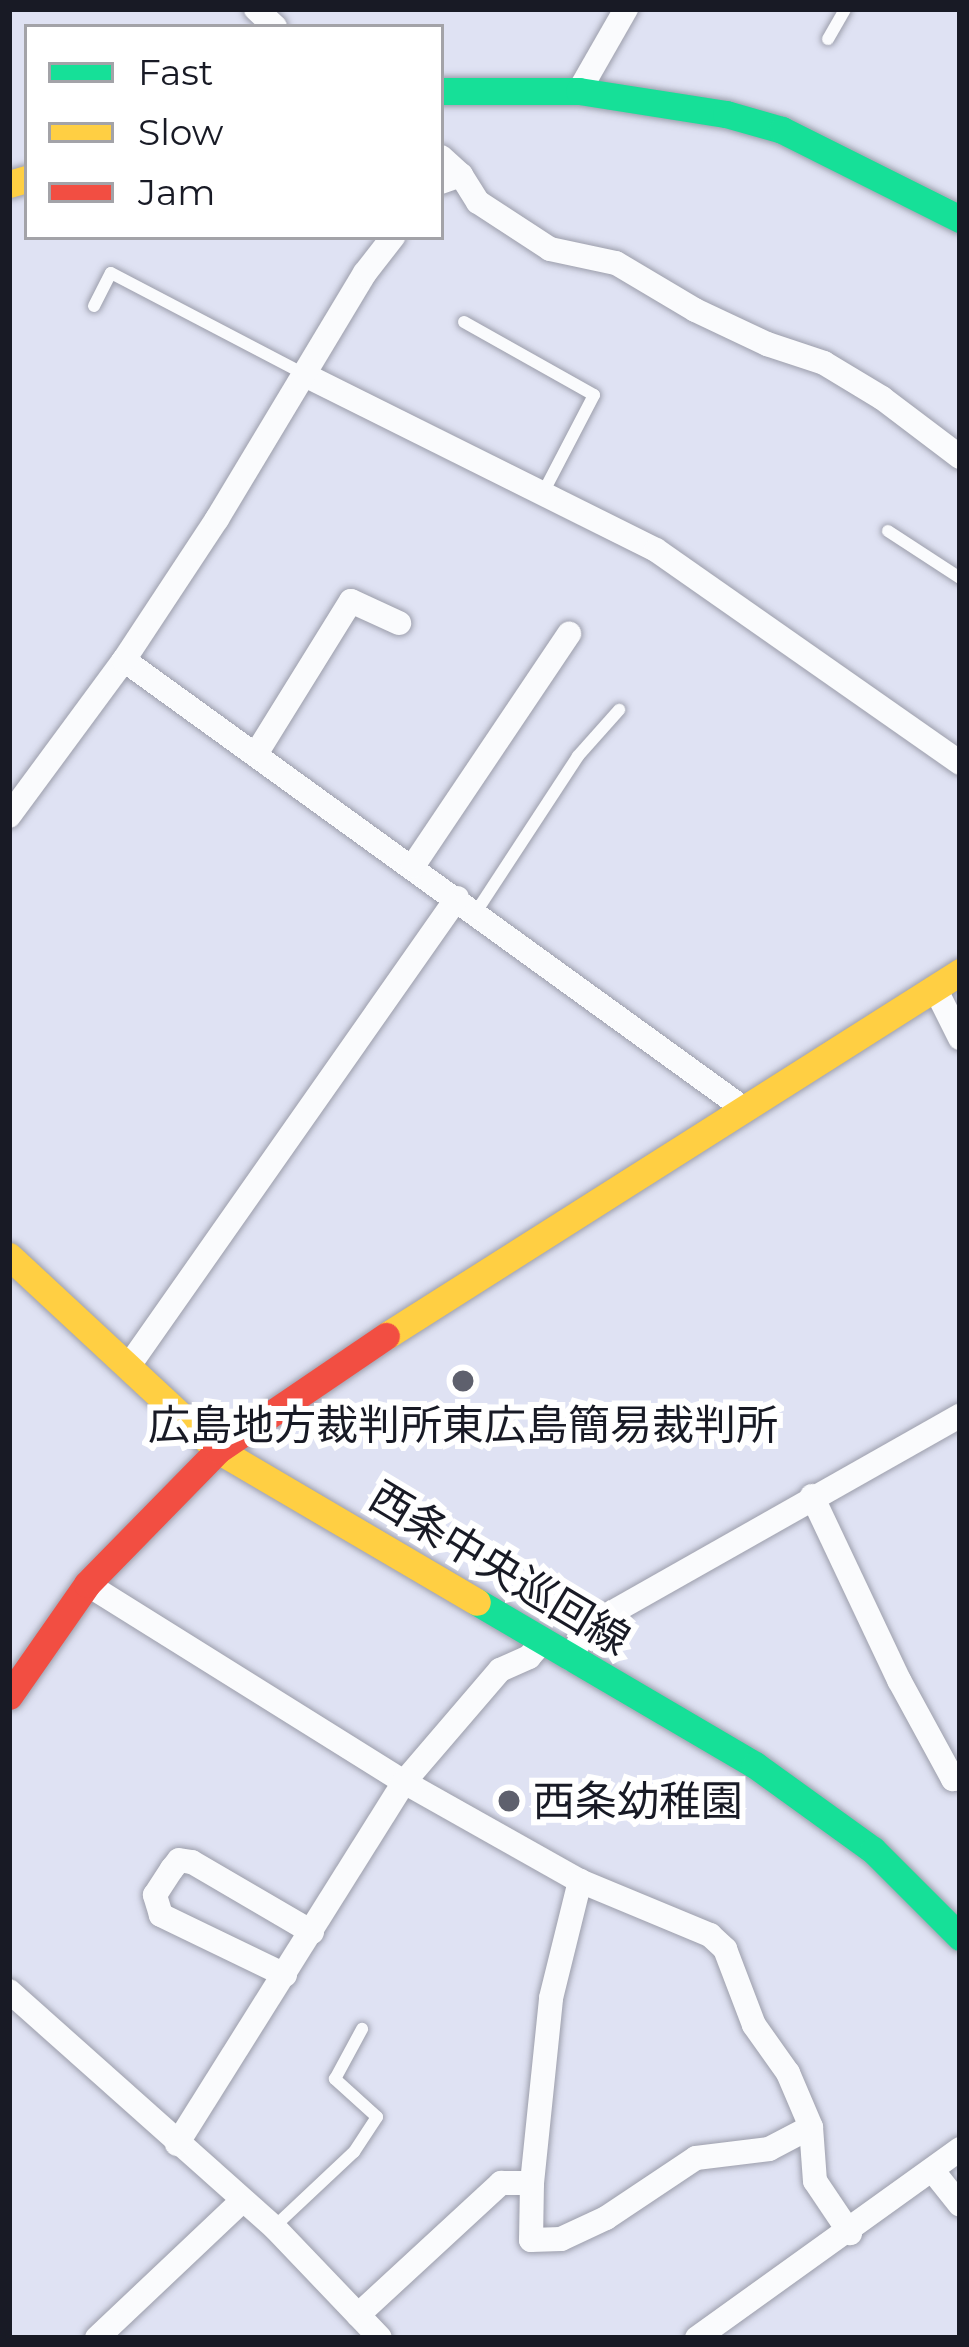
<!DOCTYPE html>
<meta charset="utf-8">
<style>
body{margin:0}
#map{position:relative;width:969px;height:2347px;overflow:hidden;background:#dfe2f3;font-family:Montserrat,"Noto Sans JP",sans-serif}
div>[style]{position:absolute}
.roads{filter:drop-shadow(0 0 3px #9c9eab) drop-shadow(0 0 3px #9c9eab)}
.lane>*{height:12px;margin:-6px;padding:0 6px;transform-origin:6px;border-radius:6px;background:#fafbfd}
.street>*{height:24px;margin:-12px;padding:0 12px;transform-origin:12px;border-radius:12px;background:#fafbfd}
.fast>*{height:27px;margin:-13.5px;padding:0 13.5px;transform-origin:13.5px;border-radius:13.5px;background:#16e098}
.slow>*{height:27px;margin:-13.5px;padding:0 13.5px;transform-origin:13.5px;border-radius:13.5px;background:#ffcf43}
.jam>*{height:27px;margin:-13.5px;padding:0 13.5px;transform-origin:13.5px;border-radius:13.5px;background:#f24e42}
.dots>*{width:33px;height:33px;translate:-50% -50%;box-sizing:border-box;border:6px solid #fff;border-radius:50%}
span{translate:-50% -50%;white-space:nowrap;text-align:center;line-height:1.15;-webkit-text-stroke:12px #fff;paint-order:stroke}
.poi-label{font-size:42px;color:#181a25}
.left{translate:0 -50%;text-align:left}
.street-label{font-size:42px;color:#181a25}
.frame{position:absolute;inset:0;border:12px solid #181a25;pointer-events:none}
.legend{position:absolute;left:24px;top:24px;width:420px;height:216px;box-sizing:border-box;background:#fff;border:3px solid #a3a3a8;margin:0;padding:15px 21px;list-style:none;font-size:36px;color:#181a25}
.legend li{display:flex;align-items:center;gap:24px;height:60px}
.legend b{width:60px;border:3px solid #a3a3a8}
</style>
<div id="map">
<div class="roads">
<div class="lane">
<div style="left:828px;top:39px;width:34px;rotate:-60deg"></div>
<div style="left:94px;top:306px;width:37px;rotate:-63deg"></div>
<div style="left:111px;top:273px;width:218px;rotate:27.6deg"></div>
<div style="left:464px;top:322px;width:149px;rotate:29.3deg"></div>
<div style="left:594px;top:395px;width:110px;rotate:117.5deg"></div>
<div style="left:888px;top:531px;width:86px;rotate:33.1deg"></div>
<div style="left:476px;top:912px;width:186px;rotate:-56.8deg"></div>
<div style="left:578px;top:756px;width:62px;rotate:-48.3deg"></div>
<div style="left:274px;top:2227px;width:110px;rotate:-43.2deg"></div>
<div style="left:354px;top:2152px;width:42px;rotate:-56.7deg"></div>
<div style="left:377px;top:2117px;width:57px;rotate:-137.9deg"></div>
<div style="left:335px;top:2079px;width:57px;rotate:-61.6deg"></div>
</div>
<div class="street">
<div style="left:256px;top:9px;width:26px;rotate:43deg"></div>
<div style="left:579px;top:91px;width:95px;rotate:-60.2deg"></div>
<div style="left:441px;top:157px;width:27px;rotate:42deg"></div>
<div style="left:461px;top:175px;width:21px;rotate:161deg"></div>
<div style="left:461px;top:175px;width:32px;rotate:58deg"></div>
<div style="left:478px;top:202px;width:86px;rotate:33.1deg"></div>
<div style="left:550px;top:249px;width:67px;rotate:12deg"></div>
<div style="left:616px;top:263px;width:92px;rotate:30.7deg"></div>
<div style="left:695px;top:310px;width:80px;rotate:25.3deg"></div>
<div style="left:767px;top:344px;width:60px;rotate:18.4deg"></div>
<div style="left:824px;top:363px;width:68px;rotate:31.1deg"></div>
<div style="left:882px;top:398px;width:98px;rotate:37.1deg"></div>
<div style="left:305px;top:375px;width:392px;rotate:26.5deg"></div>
<div style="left:656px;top:550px;width:371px;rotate:35deg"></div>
<div style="left:124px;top:660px;width:764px;rotate:35.9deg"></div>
<div style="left:256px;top:754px;width:180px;rotate:-58.2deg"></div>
<div style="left:351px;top:601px;width:53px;rotate:24.6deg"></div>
<div style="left:9px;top:816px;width:194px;rotate:-53.6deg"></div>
<div style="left:124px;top:660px;width:169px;rotate:-56.6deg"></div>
<div style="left:217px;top:519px;width:287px;rotate:-59deg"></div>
<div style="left:365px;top:273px;width:46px;rotate:-52.1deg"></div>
<div style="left:413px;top:866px;width:280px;rotate:-56.1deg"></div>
<div style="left:935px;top:988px;width:56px;rotate:63.4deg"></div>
<div style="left:128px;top:1367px;width:573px;rotate:-54.95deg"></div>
<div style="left:812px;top:1496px;width:204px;rotate:64.7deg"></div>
<div style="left:899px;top:1680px;width:113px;rotate:61.4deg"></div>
<div style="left:953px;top:1779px;width:8px;rotate:-30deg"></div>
<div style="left:87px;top:1584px;width:374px;rotate:32deg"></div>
<div style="left:404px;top:1782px;width:202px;rotate:29.4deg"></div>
<div style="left:580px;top:1881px;width:141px;rotate:22.6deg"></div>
<div style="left:710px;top:1935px;width:21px;rotate:43deg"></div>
<div style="left:725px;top:1949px;width:81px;rotate:69.1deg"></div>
<div style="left:754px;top:2025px;width:59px;rotate:54.7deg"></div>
<div style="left:788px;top:2073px;width:59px;rotate:66.9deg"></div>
<div style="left:811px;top:2127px;width:54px;rotate:85.8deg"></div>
<div style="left:815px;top:2181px;width:63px;rotate:56.1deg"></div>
<div style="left:571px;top:1659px;width:29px;rotate:-65deg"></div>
<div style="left:583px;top:1633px;width:18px;rotate:-41deg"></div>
<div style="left:597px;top:1621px;width:417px;rotate:-29.5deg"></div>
<div style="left:285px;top:1975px;width:138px;rotate:-154.2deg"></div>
<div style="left:161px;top:1915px;width:21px;rotate:-107deg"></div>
<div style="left:155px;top:1895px;width:31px;rotate:-57deg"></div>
<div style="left:172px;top:1869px;width:11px;rotate:-52deg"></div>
<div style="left:179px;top:1860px;width:13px;rotate:9deg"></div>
<div style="left:192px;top:1862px;width:139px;rotate:30.3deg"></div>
<div style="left:9px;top:1991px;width:355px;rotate:41.7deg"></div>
<div style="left:274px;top:2227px;width:153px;rotate:46.3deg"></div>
<div style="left:177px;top:2144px;width:427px;rotate:-57.9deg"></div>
<div style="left:404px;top:1782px;width:148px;rotate:-49.4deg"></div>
<div style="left:500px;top:1670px;width:32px;rotate:-24deg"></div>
<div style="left:529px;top:1657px;width:21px;rotate:-49deg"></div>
<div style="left:933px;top:2171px;width:43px;rotate:51.5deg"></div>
<div style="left:532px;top:2183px;width:57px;rotate:91deg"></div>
<div style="left:531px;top:2240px;width:30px;rotate:-2deg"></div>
<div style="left:561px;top:2239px;width:50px;rotate:-25deg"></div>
<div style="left:606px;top:2218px;width:108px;rotate:-33.7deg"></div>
<div style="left:696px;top:2158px;width:74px;rotate:-7deg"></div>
<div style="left:769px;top:2149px;width:47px;rotate:-27.6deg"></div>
<div style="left:358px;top:2315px;width:195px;rotate:-42.7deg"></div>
<div style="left:501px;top:2183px;width:31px"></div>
<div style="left:532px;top:2183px;width:186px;rotate:-84.1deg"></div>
<div style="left:551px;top:1998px;width:121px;rotate:-76.1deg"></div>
<div style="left:97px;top:2338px;width:199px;rotate:-43.4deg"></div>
<div style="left:697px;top:2338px;width:324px;rotate:-35.7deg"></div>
</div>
<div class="fast">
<div style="left:441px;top:91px;width:138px"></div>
<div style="left:579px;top:91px;width:149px;rotate:8.9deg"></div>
<div style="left:726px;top:114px;width:58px;rotate:15.9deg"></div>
<div style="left:782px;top:130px;width:199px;rotate:26.6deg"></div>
<div style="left:477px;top:1602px;width:322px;rotate:30.4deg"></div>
<div style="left:755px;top:1765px;width:145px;rotate:35.8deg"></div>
<div style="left:873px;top:1850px;width:123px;rotate:45deg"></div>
</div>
<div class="slow">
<div style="left:9px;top:184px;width:19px;rotate:-16deg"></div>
<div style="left:9px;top:1256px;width:285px;rotate:42.9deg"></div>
<div style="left:218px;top:1450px;width:300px;rotate:30.4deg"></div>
<div style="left:386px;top:1336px;width:680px;rotate:-32.38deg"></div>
</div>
<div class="jam">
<div style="left:9px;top:1696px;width:136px;rotate:-55.1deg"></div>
<div style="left:87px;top:1584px;width:187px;rotate:-45.6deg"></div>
<div style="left:218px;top:1450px;width:203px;rotate:-34.2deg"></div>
</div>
</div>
<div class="dots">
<div style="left:463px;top:1381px;background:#5e606d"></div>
<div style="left:509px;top:1801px;background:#5e606d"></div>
</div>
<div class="poi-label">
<span style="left:463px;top:1425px">広島地方裁判所東広島簡易裁判所</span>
<span class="left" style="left:533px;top:1801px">西条幼稚園</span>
</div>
<div class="street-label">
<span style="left:500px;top:1568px;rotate:31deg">西条中央巡回線</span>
</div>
<div class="frame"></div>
<ul class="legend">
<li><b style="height:15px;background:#16e098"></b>Fast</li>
<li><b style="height:15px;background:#ffcf43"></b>Slow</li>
<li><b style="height:15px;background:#f24e42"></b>Jam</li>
</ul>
</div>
